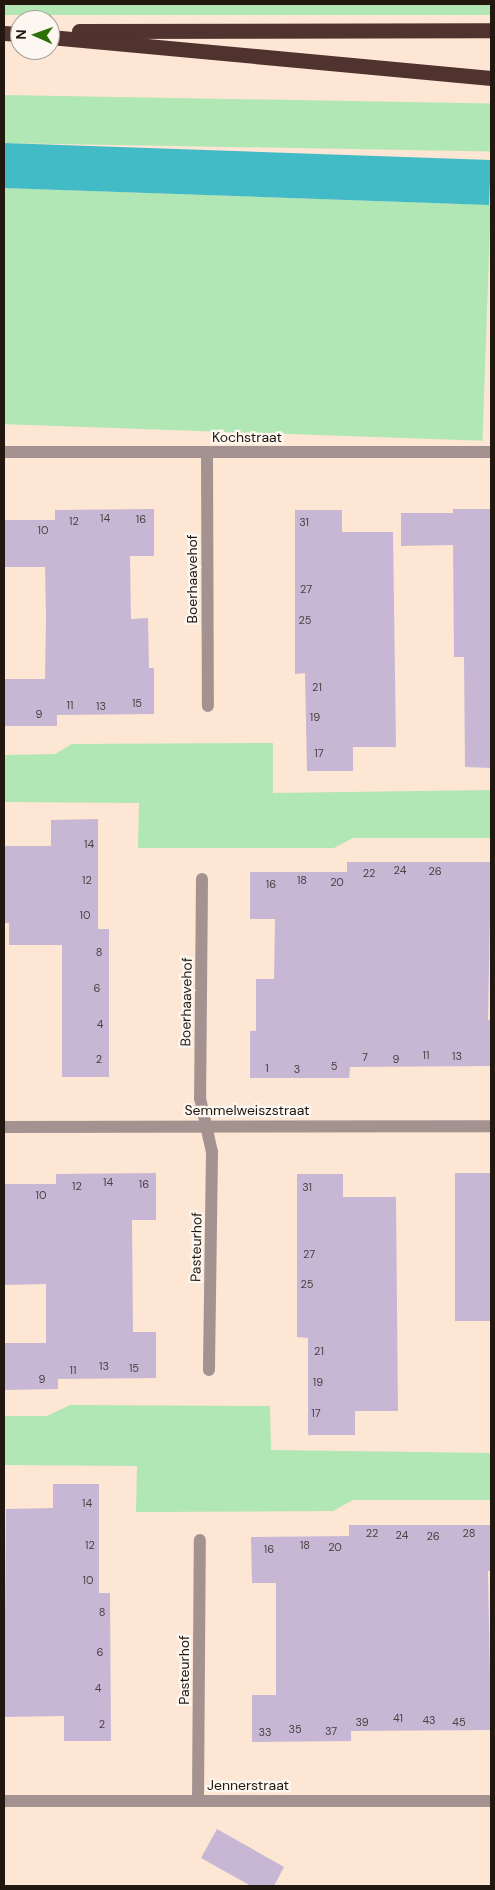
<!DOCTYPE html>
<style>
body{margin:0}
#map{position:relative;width:495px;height:1890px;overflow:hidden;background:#fde6d3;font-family:"DM Sans",sans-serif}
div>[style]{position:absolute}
.green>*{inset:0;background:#b1e6b5;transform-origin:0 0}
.water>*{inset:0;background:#42bbc7;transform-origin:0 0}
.building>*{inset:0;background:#c8b7d4;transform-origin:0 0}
.street>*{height:12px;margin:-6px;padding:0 6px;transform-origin:6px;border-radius:6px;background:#a39290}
.highway>*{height:15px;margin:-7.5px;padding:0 7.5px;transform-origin:7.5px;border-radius:7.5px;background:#50322f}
span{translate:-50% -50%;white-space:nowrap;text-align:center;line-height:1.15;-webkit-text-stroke:4.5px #fdf7f2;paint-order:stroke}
.number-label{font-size:11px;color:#4c4040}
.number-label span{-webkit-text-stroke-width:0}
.street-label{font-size:14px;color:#22180f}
.frame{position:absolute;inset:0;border:5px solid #22180f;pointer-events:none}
.north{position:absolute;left:10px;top:10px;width:50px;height:50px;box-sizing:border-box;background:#fdf7f2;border:1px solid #a59e97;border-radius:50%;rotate:272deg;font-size:14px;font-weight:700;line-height:20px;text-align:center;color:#22180f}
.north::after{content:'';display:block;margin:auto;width:18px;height:22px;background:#2e7008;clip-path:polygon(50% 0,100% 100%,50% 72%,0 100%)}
</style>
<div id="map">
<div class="green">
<div style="left:4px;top:4px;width:487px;height:11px"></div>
<div style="left:4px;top:95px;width:487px;height:48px;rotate:1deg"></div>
<div style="left:4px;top:188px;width:487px;height:236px;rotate:2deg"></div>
<div style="clip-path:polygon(273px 743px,273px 793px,491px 790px,491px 838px,353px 838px,334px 848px,138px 848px,139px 803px,4px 802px,4px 755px,55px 754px,72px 744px)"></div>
<div style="clip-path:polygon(70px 1405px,270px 1406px,271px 1450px,491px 1453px,491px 1500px,353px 1500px,333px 1511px,136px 1512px,137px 1466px,4px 1465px,4px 1416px,47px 1416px)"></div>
</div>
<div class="water">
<div style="left:4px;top:143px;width:487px;height:45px;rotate:2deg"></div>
</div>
<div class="building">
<div style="clip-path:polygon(154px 509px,154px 556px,130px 556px,131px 619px,148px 618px,149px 668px,154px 668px,154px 714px,57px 715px,57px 726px,4px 726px,4px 679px,45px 679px,46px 617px,45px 567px,4px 567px,4px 520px,55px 520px,55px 510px)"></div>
<div style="clip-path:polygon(453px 509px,491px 509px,491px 768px,465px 767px,464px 657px,454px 657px,453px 545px,401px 546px,401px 513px,453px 513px)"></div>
<div style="clip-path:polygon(295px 510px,342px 510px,342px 532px,393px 532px,396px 747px,353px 747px,353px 771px,307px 771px,305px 673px,295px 674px)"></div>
<div style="clip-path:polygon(98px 819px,98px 929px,109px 929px,109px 1077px,62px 1077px,62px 945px,9px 945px,9px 923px,4px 923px,4px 846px,51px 846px,51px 820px)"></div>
<div style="clip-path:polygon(347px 862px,491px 862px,488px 1020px,491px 1020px,491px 1066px,350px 1067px,349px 1078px,250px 1078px,250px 1031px,256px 1031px,256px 979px,274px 979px,275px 919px,250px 919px,250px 872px,347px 872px)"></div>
<div style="clip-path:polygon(156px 1173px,156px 1220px,132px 1220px,133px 1332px,156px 1332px,156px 1378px,58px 1379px,58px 1389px,4px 1390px,4px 1343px,46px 1343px,46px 1284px,4px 1285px,4px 1184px,56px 1184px,56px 1174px)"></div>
<div style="left:455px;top:1173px;width:36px;height:148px"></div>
<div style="clip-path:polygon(297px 1174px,343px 1174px,343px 1197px,396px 1197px,398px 1411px,355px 1411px,355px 1435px,308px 1435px,308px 1338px,297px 1337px)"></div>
<div style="clip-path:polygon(53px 1484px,99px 1484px,99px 1593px,110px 1593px,111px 1741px,64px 1741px,64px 1716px,4px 1717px,6px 1509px,53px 1508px)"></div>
<div style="clip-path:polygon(349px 1525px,491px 1525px,491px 1571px,488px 1571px,491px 1730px,351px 1731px,351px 1741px,252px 1742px,252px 1695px,276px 1695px,276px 1583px,252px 1583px,251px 1537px,349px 1536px)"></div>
<div style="clip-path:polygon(217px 1829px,284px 1867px,274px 1886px,251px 1886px,201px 1858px)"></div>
</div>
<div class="street">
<div style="left:4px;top:452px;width:487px"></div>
<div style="left:207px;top:452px;width:254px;rotate:89.8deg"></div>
<div style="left:202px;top:879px;width:219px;rotate:90.5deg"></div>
<div style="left:200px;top:1098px;width:55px;rotate:77.5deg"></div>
<div style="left:212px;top:1152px;width:218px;rotate:90.8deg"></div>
<div style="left:4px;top:1127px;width:487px;rotate:-0.1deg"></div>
<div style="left:198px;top:1800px;width:260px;rotate:-89.6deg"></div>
<div style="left:4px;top:1801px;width:487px"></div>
</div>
<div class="highway">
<div style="left:79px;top:31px;width:412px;rotate:-0.1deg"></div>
<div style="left:4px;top:33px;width:16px;rotate:4deg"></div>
<div style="left:50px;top:37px;width:443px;rotate:5.3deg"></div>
</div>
<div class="number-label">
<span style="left:105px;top:518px">14</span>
<span style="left:141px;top:519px">16</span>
<span style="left:74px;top:521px">12</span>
<span style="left:304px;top:522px">31</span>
<span style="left:43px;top:530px">10</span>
<span style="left:306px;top:589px">27</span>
<span style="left:305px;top:620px">25</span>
<span style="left:317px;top:687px">21</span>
<span style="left:137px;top:703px">15</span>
<span style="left:70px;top:705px">11</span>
<span style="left:101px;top:706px">13</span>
<span style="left:39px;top:714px">9</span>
<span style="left:315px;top:717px">19</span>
<span style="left:319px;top:753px">17</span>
<span style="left:89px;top:844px">14</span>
<span style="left:400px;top:870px">24</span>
<span style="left:435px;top:871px">26</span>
<span style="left:369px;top:873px">22</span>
<span style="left:87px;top:880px">12</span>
<span style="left:302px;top:880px">18</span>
<span style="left:337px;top:882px">20</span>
<span style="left:271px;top:884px">16</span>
<span style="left:85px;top:915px">10</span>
<span style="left:99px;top:952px">8</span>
<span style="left:97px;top:988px">6</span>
<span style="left:100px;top:1024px">4</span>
<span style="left:426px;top:1055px">11</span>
<span style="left:457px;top:1056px">13</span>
<span style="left:365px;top:1057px">7</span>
<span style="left:99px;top:1059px">2</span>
<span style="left:396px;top:1059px">9</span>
<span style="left:334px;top:1066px">5</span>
<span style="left:267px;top:1068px">1</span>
<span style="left:297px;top:1069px">3</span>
<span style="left:108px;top:1182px">14</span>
<span style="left:144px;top:1184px">16</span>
<span style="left:77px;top:1186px">12</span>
<span style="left:307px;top:1187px">31</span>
<span style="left:41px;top:1195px">10</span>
<span style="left:309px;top:1254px">27</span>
<span style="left:307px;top:1284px">25</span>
<span style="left:319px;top:1351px">21</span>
<span style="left:104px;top:1366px">13</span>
<span style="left:134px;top:1368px">15</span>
<span style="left:73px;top:1370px">11</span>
<span style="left:42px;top:1379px">9</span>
<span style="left:318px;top:1382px">19</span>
<span style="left:316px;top:1413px">17</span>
<span style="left:87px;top:1503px">14</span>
<span style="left:372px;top:1533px">22</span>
<span style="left:469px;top:1533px">28</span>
<span style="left:402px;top:1535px">24</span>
<span style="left:433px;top:1536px">26</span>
<span style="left:90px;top:1545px">12</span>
<span style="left:305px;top:1545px">18</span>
<span style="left:335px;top:1547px">20</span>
<span style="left:269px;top:1549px">16</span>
<span style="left:88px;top:1580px">10</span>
<span style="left:102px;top:1612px">8</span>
<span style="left:100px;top:1652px">6</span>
<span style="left:98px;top:1688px">4</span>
<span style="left:398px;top:1718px">41</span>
<span style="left:429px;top:1720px">43</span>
<span style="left:362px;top:1722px">39</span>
<span style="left:459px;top:1722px">45</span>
<span style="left:102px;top:1724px">2</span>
<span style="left:295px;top:1729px">35</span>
<span style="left:331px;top:1731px">37</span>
<span style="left:265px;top:1732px">33</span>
</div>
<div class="street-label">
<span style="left:247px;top:437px">Kochstraat</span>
<span style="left:192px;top:579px;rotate:-90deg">Boerhaavehof</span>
<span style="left:186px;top:1002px;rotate:-89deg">Boerhaavehof</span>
<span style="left:247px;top:1110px">Semmelweiszstraat</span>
<span style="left:196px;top:1247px;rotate:-89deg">Pasteurhof</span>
<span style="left:184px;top:1670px;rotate:-90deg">Pasteurhof</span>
<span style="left:248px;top:1785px">Jennerstraat</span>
</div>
<div class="frame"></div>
<div class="north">N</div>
</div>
